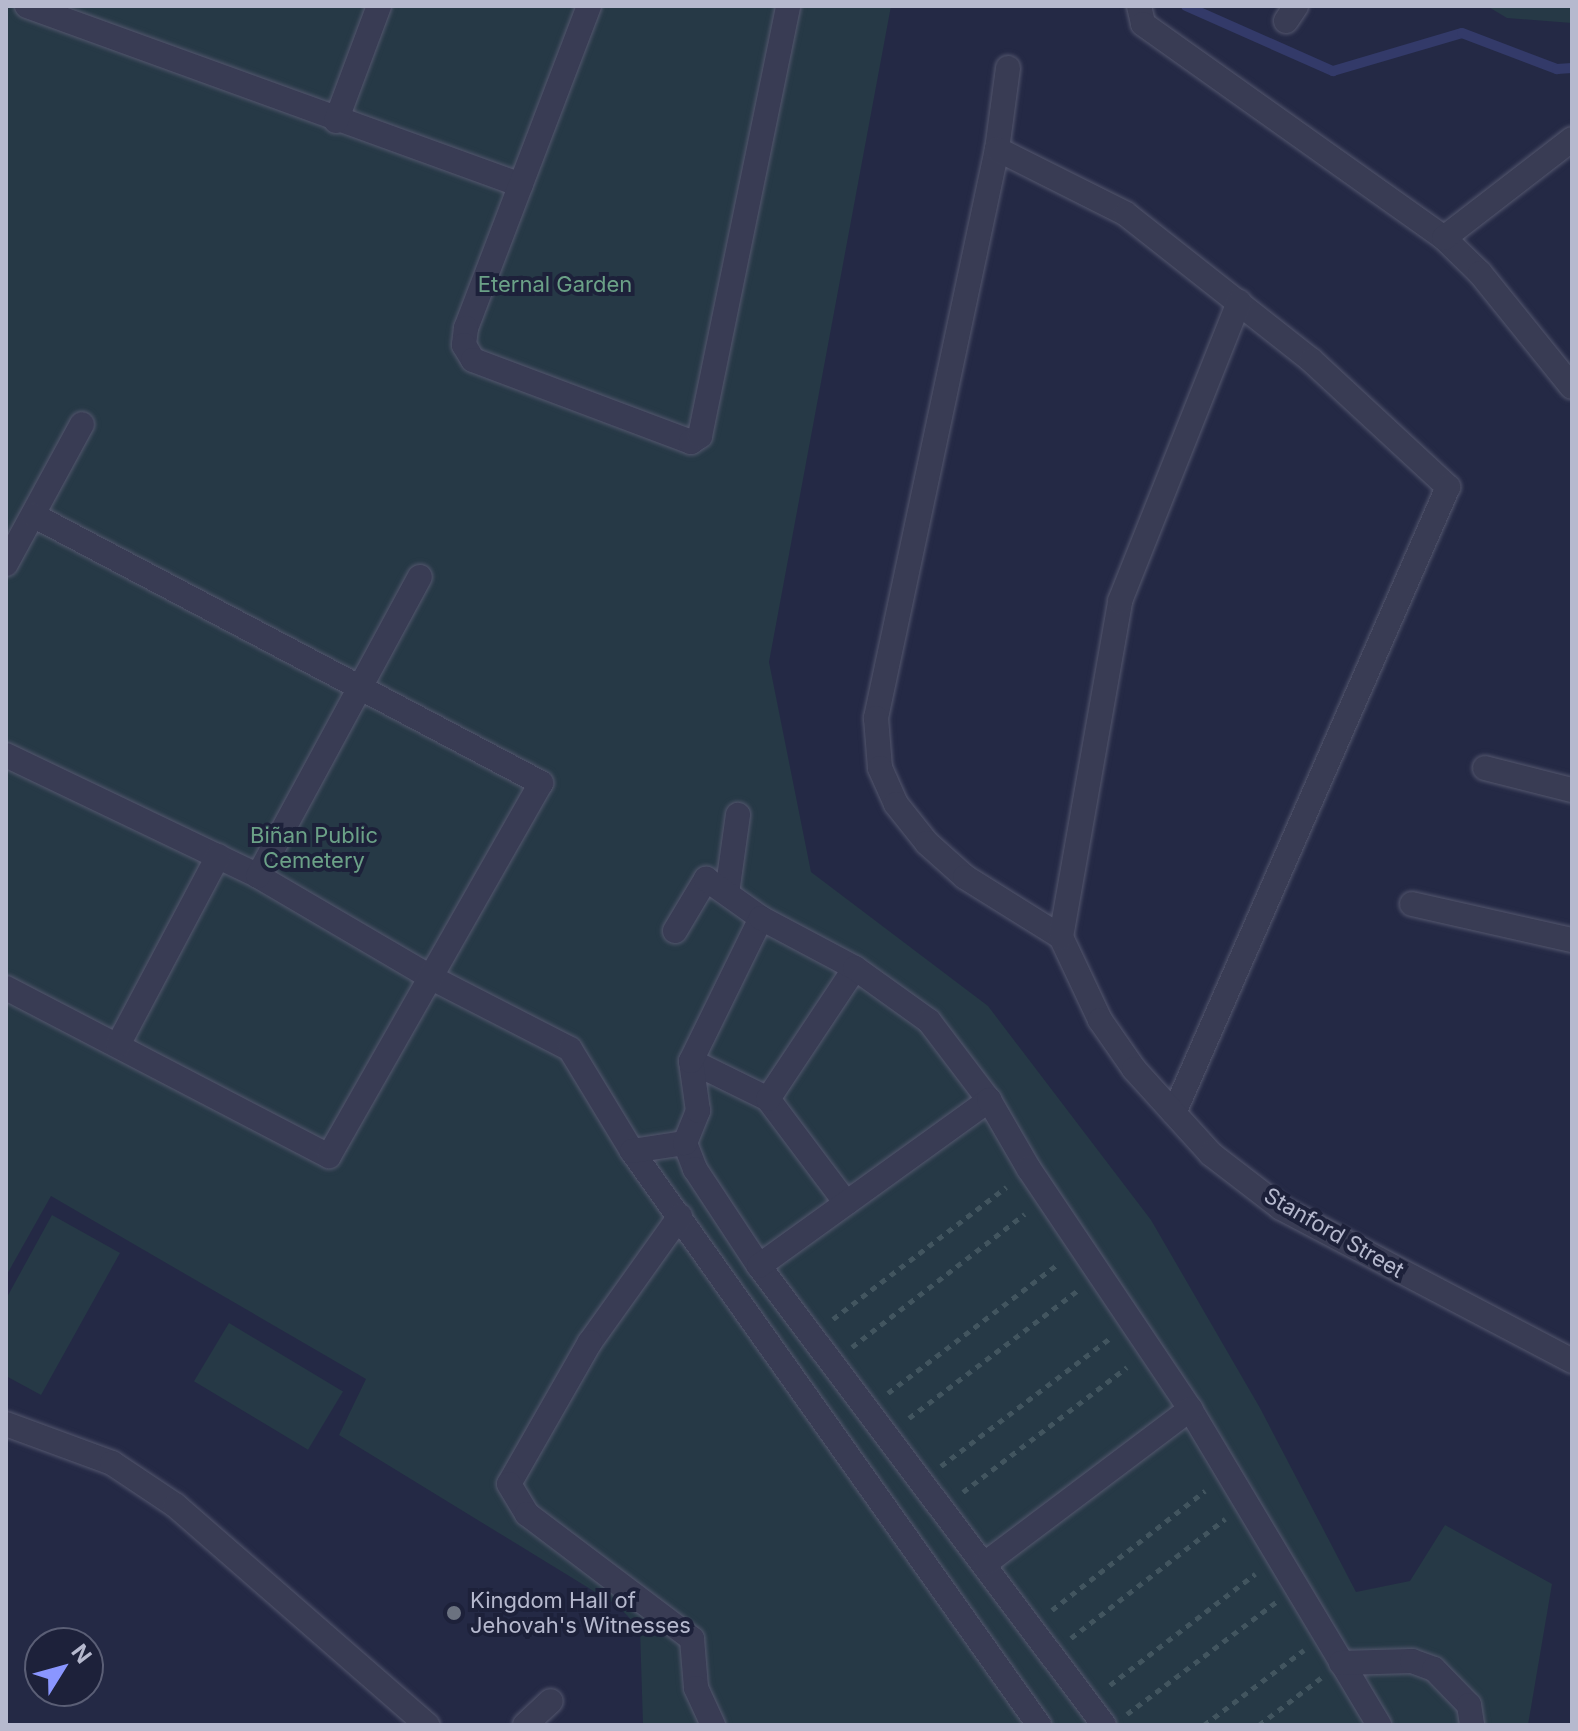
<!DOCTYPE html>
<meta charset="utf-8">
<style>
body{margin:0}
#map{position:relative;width:1578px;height:1731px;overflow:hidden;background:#242945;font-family:Inter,sans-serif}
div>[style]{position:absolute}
.green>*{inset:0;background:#263946;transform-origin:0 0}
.stream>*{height:10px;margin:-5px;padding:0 5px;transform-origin:5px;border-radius:5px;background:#333a69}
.path>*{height:5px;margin-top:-2.5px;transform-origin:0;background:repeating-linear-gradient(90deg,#42555f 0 6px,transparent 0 12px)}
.roads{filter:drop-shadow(0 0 2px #54576e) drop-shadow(0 0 2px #54576e)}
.minor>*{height:24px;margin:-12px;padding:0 12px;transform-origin:12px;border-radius:12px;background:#393c54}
.dots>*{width:22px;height:22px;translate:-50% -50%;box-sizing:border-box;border:4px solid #1d213a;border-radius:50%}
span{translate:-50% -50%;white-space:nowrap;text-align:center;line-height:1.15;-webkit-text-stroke:8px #1d213a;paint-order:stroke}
.park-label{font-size:22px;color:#6ba187}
.street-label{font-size:22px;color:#b6b9ce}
.poi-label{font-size:22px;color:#b6b9ce}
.left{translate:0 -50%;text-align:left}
.frame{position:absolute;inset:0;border:8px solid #b6b9ce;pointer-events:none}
.north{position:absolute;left:24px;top:1627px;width:80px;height:80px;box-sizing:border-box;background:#1d213a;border:2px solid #5a5e75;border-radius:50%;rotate:53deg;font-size:22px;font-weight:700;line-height:32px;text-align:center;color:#b6b9ce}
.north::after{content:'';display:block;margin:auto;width:28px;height:36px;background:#8a96ff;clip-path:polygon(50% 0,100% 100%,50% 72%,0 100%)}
</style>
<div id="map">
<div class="green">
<div style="clip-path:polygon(6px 6px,891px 6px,769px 662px,811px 872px,988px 1006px,1151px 1220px,1260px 1408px,1356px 1592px,1410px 1581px,1445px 1525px,1552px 1584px,1528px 1725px,643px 1725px,640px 1629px,618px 1606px,339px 1435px,366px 1379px,51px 1196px,6px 1276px)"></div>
<div style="clip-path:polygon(1487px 6px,1572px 6px,1572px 23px,1507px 18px)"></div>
<div style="clip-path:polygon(52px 1215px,120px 1253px,41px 1395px,6px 1376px,6px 1299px)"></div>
<div style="left:229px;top:1323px;width:133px;height:68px;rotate:31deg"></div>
</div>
<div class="stream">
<div style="left:1186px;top:6px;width:161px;rotate:23.9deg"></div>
<div style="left:1333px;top:71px;width:134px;rotate:-16.4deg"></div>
<div style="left:1462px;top:33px;width:102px;rotate:20.8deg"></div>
<div style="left:1557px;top:69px;width:15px;rotate:-4deg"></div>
</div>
<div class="path">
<div style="left:833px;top:1319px;width:218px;rotate:-37.3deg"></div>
<div style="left:852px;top:1347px;width:218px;rotate:-37.6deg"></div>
<div style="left:888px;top:1393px;width:213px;rotate:-37.2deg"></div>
<div style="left:909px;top:1418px;width:211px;rotate:-37.1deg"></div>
<div style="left:941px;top:1466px;width:211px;rotate:-37.1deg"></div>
<div style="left:963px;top:1492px;width:206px;rotate:-37.3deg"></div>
<div style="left:1052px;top:1610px;width:194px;rotate:-37.9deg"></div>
<div style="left:1071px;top:1638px;width:195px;rotate:-37.7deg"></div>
<div style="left:1110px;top:1685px;width:183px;rotate:-37.4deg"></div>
<div style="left:1127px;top:1714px;width:186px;rotate:-36.9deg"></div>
<div style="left:1204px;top:1725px;width:125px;rotate:-36.9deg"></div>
<div style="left:1259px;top:1725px;width:78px;rotate:-37.2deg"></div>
</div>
<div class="roads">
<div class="minor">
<div style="left:27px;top:6px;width:525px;rotate:19.92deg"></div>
<div style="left:589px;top:6px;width:345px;rotate:110.9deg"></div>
<div style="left:466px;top:328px;width:17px;rotate:97deg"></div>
<div style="left:464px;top:345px;width:17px;rotate:59deg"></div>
<div style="left:473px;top:360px;width:233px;rotate:20.6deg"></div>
<div style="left:691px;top:442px;width:11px;rotate:-34deg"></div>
<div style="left:700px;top:436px;width:439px;rotate:-78.4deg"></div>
<div style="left:1139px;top:6px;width:18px;rotate:77deg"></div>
<div style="left:1143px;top:24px;width:369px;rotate:35.4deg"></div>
<div style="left:1444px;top:238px;width:50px;rotate:44.2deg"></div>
<div style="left:1480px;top:273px;width:146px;rotate:51.1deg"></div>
<div style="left:1286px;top:21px;width:18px;rotate:-56deg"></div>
<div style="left:1008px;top:68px;width:82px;rotate:97.7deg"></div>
<div style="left:997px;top:149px;width:582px;rotate:102.01deg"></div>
<div style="left:876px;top:718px;width:50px;rotate:85.4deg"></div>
<div style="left:880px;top:768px;width:39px;rotate:66deg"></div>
<div style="left:896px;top:804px;width:50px;rotate:51.5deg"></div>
<div style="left:927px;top:843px;width:51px;rotate:41.8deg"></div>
<div style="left:965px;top:877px;width:113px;rotate:32deg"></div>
<div style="left:336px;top:121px;width:123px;rotate:-69.5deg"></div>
<div style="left:997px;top:149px;width:144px;rotate:26.7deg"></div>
<div style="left:1126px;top:214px;width:236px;rotate:38.3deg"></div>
<div style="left:1311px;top:360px;width:187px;rotate:42.8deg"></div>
<div style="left:1448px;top:487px;width:683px;rotate:113.64deg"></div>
<div style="left:1444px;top:238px;width:162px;rotate:-37.7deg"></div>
<div style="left:6px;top:564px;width:159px;rotate:-61.5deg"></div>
<div style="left:6px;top:755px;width:280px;rotate:25.6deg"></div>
<div style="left:258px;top:876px;width:199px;rotate:30.4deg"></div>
<div style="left:430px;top:977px;width:157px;rotate:27.2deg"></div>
<div style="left:570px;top:1049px;width:119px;rotate:58.7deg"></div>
<div style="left:632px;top:1151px;width:704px;rotate:54.66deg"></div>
<div style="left:1485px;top:768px;width:90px;rotate:14.2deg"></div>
<div style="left:258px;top:876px;width:340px;rotate:-61.6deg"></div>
<div style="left:727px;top:893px;width:79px;rotate:-82deg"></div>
<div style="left:1412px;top:904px;width:164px;rotate:12.7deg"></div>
<div style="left:675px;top:931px;width:61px;rotate:-59.2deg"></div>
<div style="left:706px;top:879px;width:67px;rotate:35.3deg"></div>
<div style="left:1061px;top:937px;width:92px;rotate:64.8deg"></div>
<div style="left:1100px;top:1020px;width:60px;rotate:55.2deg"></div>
<div style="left:1134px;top:1069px;width:115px;rotate:47.8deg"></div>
<div style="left:1211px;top:1154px;width:88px;rotate:37.6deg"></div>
<div style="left:1281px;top:1208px;width:329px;rotate:27.7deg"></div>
<div style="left:1061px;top:937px;width:341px;rotate:-80deg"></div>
<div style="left:1120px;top:601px;width:322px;rotate:-68.3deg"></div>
<div style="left:6px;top:988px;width:364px;rotate:27.5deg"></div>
<div style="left:329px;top:1156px;width:429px;rotate:-60.4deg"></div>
<div style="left:541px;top:783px;width:574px;rotate:-152.19deg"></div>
<div style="left:118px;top:1045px;width:214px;rotate:-62.1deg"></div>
<div style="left:691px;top:1061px;width:86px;rotate:26.3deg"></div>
<div style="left:768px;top:1099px;width:130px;rotate:53.1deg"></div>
<div style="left:768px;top:1099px;width:157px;rotate:-56.4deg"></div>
<div style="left:685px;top:1143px;width:28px;rotate:69deg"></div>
<div style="left:695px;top:1169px;width:116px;rotate:56.6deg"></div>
<div style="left:759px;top:1266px;width:574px;rotate:53.07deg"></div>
<div style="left:632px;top:1151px;width:54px;rotate:-8.6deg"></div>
<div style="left:685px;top:1143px;width:35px;rotate:-68deg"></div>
<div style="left:698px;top:1111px;width:50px;rotate:-98deg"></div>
<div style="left:691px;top:1061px;width:159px;rotate:-63.9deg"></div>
<div style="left:761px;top:918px;width:106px;rotate:28deg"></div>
<div style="left:855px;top:968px;width:91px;rotate:35.6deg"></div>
<div style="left:929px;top:1021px;width:99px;rotate:52.8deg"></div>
<div style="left:680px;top:1216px;width:155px;rotate:125.5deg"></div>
<div style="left:590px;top:1342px;width:163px;rotate:119.7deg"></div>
<div style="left:509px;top:1484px;width:35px;rotate:59deg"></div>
<div style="left:527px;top:1514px;width:207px;rotate:37.1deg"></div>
<div style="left:692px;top:1639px;width:49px;rotate:85.3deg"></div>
<div style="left:696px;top:1688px;width:41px;rotate:65.3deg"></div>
<div style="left:759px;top:1266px;width:284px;rotate:-35.8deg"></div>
<div style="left:989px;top:1100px;width:80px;rotate:59.9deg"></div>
<div style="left:1029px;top:1169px;width:289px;rotate:56.1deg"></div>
<div style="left:1190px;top:1409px;width:368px;rotate:59.1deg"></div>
<div style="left:6px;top:1424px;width:113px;rotate:20.2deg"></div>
<div style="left:112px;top:1463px;width:76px;rotate:33.7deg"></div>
<div style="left:175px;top:1505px;width:335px;rotate:41.1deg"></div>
<div style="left:986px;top:1563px;width:256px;rotate:-37deg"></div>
<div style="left:1341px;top:1663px;width:71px;rotate:-1.6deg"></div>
<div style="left:1412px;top:1661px;width:23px;rotate:20deg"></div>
<div style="left:1434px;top:1669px;width:50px;rotate:45.8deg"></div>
<div style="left:1469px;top:1705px;width:20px;rotate:81deg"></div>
<div style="left:525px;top:1725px;width:35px;rotate:-43deg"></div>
</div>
</div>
<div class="dots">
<div style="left:454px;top:1613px;background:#6b7280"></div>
</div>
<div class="park-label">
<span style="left:555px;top:285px">Eternal Garden</span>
<span style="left:314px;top:848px">Biñan Public<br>Cemetery</span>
</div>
<div class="street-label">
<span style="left:1334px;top:1233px;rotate:30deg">Stanford Street</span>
</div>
<div class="poi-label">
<span class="left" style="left:470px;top:1613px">Kingdom Hall of<br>Jehovah's Witnesses</span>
</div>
<div class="frame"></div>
<div class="north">N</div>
</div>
